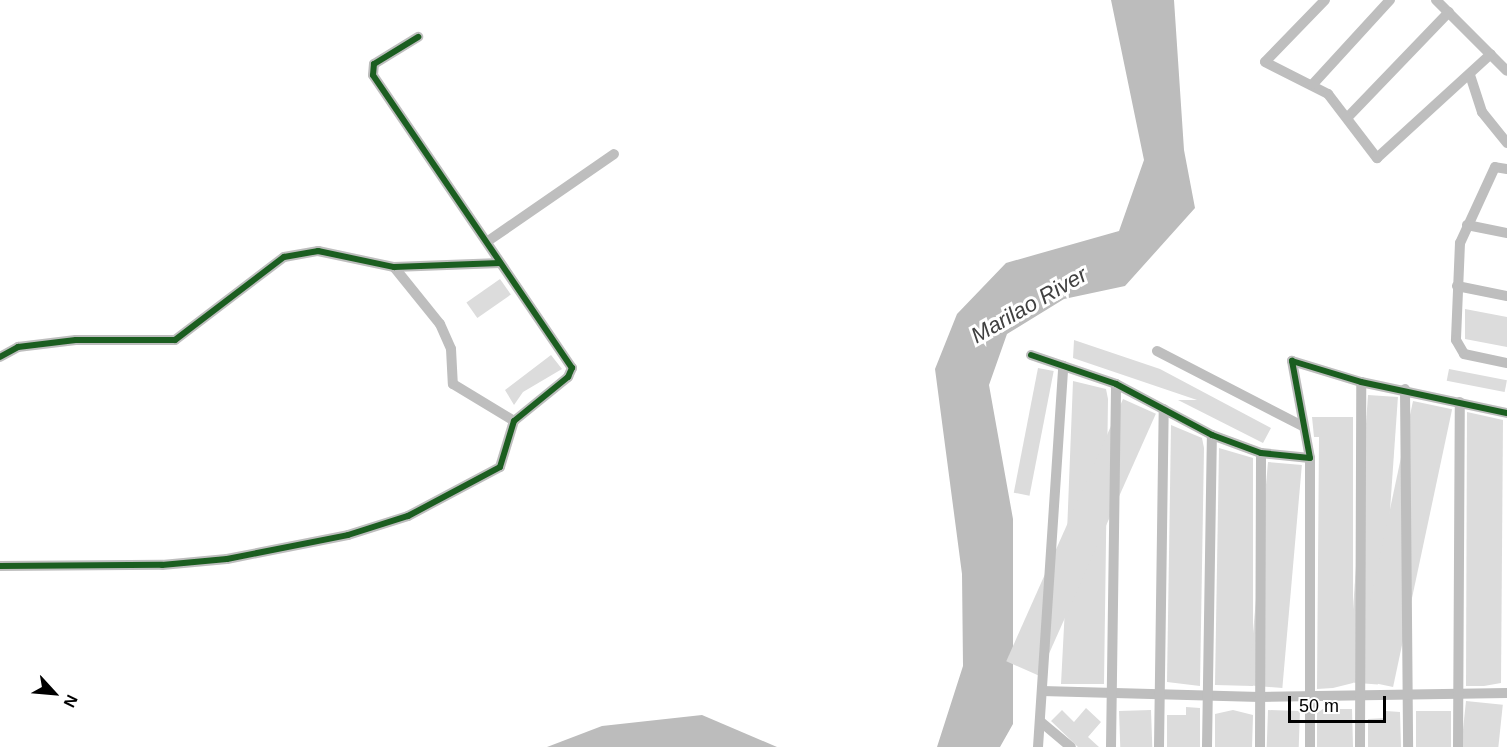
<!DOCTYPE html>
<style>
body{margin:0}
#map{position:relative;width:1507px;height:747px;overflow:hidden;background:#fff;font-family:Helvetica,sans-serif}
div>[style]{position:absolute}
.water>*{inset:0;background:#bcbcbc}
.building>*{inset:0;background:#dcdcdc;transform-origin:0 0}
.minor>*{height:10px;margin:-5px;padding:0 5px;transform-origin:5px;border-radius:5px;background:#bebebe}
.cycleway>*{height:6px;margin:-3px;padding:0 3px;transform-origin:3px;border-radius:3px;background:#1b5e20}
span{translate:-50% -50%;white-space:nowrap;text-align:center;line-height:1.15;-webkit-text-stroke:6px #fff;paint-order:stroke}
.water-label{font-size:22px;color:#404040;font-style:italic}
.north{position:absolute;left:24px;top:663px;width:60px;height:60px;-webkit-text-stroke:4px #fff;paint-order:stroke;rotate:116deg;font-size:16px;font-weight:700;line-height:24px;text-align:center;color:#000}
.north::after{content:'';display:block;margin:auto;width:21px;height:27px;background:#000;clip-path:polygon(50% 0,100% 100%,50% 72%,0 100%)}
.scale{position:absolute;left:1288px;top:696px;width:98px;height:27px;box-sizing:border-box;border:3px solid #000;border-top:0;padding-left:8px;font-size:18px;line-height:21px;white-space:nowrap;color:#000;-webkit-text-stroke:4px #fff;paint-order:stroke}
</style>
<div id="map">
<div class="water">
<div style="clip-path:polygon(1111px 0,1174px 0,1184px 150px,1195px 208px,1125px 286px,1064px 299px,1007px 334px,989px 385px,1013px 519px,1013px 724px,1000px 747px,937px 747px,963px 666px,962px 574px,935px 369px,957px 314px,1006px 263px,1119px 231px,1144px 160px)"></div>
<div style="clip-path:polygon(702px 715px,777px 747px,547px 747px,602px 726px)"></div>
</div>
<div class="building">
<div style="left:500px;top:279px;width:19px;height:41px;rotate:55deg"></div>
<div style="clip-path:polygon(1465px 309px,1507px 317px,1507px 347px,1465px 339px)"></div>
<div style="clip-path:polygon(1074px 340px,1160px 369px,1271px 428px,1263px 443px,1178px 400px,1197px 400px,1073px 358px)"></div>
<div style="clip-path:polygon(551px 355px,562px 369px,523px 392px,514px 405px,505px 390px)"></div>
<div style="left:1038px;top:368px;width:16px;height:127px;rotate:11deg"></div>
<div style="left:1449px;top:369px;width:59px;height:12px;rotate:11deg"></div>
<div style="clip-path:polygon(1073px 381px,1106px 389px,1108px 399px,1104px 684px,1061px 684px,1066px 588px,1060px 588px,1060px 578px,1062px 558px,1066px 558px)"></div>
<div style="left:1368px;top:395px;width:30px;height:288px;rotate:4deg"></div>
<div style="left:1123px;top:399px;width:36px;height:287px;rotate:24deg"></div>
<div style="left:1413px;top:401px;width:40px;height:284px;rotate:12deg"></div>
<div style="clip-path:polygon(1467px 412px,1503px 420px,1501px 683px,1484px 686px,1466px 686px)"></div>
<div style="clip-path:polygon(1312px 417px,1353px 417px,1353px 683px,1333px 688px,1317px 689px,1319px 437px,1314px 437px)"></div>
<div style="clip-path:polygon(1171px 425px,1202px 438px,1204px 448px,1200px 686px,1167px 682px)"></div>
<div style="clip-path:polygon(1219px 448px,1253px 458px,1253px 686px,1215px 685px)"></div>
<div style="left:1268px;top:462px;width:34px;height:224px;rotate:5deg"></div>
<div style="left:1466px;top:701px;width:37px;height:46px;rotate:6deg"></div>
<div style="clip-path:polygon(1186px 707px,1200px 708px,1200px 747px,1167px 747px,1167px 715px,1186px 715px)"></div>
<div style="clip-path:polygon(1086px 708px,1101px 722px,1088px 737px,1099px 747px,1078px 747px,1051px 721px,1062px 710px,1074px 722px)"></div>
<div style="clip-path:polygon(1323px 709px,1352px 709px,1353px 747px,1317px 747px,1317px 713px)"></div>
<div style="left:1151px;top:710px;width:37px;height:32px;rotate:88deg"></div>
<div style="clip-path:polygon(1233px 710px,1253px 715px,1252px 747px,1215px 747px,1215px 714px)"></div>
<div style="left:1268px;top:710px;width:32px;height:37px;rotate:2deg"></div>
<div style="clip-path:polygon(1386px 711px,1400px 712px,1401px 747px,1368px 747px,1368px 719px,1386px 718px)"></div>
<div style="left:1416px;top:711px;width:35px;height:36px"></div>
</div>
<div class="minor">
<div style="left:1325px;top:0;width:86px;rotate:134.1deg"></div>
<div style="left:1265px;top:62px;width:71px;rotate:26.9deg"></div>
<div style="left:1328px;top:94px;width:81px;rotate:52.6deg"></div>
<div style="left:1377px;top:158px;width:154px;rotate:-42.4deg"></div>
<div style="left:1436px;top:0;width:100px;rotate:45deg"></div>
<div style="left:1470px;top:75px;width:39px;rotate:72deg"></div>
<div style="left:1482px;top:112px;width:40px;rotate:51deg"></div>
<div style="left:1313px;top:84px;width:114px;rotate:-47.5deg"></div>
<div style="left:1347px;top:118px;width:147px;rotate:-46.1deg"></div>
<div style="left:1507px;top:169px;width:12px;rotate:-171deg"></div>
<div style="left:1495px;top:167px;width:84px;rotate:114.7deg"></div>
<div style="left:1460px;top:243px;width:97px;rotate:92.4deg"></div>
<div style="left:1456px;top:340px;width:16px;rotate:60deg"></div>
<div style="left:1464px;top:354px;width:44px;rotate:11.8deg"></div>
<div style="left:1467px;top:225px;width:41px;rotate:11.3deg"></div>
<div style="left:488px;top:241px;width:153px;rotate:-34.6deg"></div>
<div style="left:394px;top:267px;width:73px;rotate:51.1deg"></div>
<div style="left:440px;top:324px;width:27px;rotate:66deg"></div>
<div style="left:451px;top:349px;width:35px;rotate:87deg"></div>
<div style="left:453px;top:384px;width:71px;rotate:31.2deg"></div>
<div style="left:1457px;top:286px;width:51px;rotate:11.3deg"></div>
<div style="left:1157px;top:351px;width:165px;rotate:27.3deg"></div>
<div style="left:1031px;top:355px;width:90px;rotate:18.8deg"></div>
<div style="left:1116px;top:384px;width:109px;rotate:28deg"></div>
<div style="left:1212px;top:435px;width:52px;rotate:20.2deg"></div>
<div style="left:1261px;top:453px;width:49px;rotate:5.8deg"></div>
<div style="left:1310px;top:458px;width:99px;rotate:-100.5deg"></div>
<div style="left:1292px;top:361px;width:72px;rotate:16.9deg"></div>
<div style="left:1361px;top:382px;width:149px;rotate:12deg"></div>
<div style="left:0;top:357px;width:21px;rotate:-29deg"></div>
<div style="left:18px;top:347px;width:58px;rotate:-6.9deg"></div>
<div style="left:76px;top:340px;width:99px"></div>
<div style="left:175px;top:340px;width:137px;rotate:-37.3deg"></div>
<div style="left:284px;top:257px;width:35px;rotate:-10deg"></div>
<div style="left:318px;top:251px;width:78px;rotate:11.9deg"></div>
<div style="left:394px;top:267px;width:106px;rotate:-2.2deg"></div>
<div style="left:1405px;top:389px;width:358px;rotate:89.5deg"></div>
<div style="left:1310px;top:458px;width:289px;rotate:90deg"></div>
<div style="left:0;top:566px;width:162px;rotate:-0.4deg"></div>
<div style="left:162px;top:565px;width:65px;rotate:-5.3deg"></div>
<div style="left:227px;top:559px;width:123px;rotate:-11.2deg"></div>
<div style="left:348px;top:535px;width:63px;rotate:-17.6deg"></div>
<div style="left:408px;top:516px;width:104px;rotate:-28deg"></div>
<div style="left:500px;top:467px;width:48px;rotate:-73.1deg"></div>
<div style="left:514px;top:421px;width:70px;rotate:-39.2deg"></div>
<div style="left:568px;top:377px;width:10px;rotate:-66deg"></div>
<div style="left:572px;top:368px;width:354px;rotate:-124.2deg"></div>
<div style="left:373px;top:75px;width:11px;rotate:-85deg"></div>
<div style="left:374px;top:64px;width:52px;rotate:-31.5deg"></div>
<div style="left:1042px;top:691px;width:218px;rotate:1.6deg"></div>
<div style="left:1260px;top:697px;width:247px;rotate:-0.9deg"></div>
<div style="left:1041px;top:722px;width:39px;rotate:40deg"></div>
<div style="left:1038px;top:747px;width:382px;rotate:-86.2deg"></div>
<div style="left:1111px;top:747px;width:363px;rotate:-89.2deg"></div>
<div style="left:1159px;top:747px;width:338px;rotate:-89.2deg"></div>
<div style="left:1207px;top:747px;width:312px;rotate:-89.1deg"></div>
<div style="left:1260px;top:747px;width:294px;rotate:-89.8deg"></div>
<div style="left:1360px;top:747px;width:365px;rotate:-89.8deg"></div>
<div style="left:1458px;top:747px;width:345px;rotate:-89.7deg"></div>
</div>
<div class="cycleway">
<div style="left:1031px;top:355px;width:90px;rotate:18.8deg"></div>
<div style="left:1116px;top:384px;width:109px;rotate:28deg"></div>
<div style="left:1212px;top:435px;width:52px;rotate:20.2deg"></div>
<div style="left:1261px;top:453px;width:49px;rotate:5.8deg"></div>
<div style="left:1310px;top:458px;width:99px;rotate:-100.5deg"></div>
<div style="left:1292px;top:361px;width:72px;rotate:16.9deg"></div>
<div style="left:1361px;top:382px;width:149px;rotate:12deg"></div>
<div style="left:0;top:357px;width:21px;rotate:-29deg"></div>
<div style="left:18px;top:347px;width:58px;rotate:-6.9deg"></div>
<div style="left:76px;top:340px;width:99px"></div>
<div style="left:175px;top:340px;width:137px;rotate:-37.3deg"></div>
<div style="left:284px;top:257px;width:35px;rotate:-10deg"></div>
<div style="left:318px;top:251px;width:78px;rotate:11.9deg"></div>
<div style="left:394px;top:267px;width:106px;rotate:-2.2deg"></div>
<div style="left:0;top:566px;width:162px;rotate:-0.4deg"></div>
<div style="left:162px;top:565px;width:65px;rotate:-5.3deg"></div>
<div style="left:227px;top:559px;width:123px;rotate:-11.2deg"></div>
<div style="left:348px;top:535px;width:63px;rotate:-17.6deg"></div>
<div style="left:408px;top:516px;width:104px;rotate:-28deg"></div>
<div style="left:500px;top:467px;width:48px;rotate:-73.1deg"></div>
<div style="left:514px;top:421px;width:70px;rotate:-39.2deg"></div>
<div style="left:568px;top:377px;width:10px;rotate:-66deg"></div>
<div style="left:572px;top:368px;width:354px;rotate:-124.2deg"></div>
<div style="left:373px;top:75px;width:11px;rotate:-85deg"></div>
<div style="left:374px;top:64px;width:52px;rotate:-31.5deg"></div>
</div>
<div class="water-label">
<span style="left:1029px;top:305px;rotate:-30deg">Marilao River</span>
</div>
<div class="north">N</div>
<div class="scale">50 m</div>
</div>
